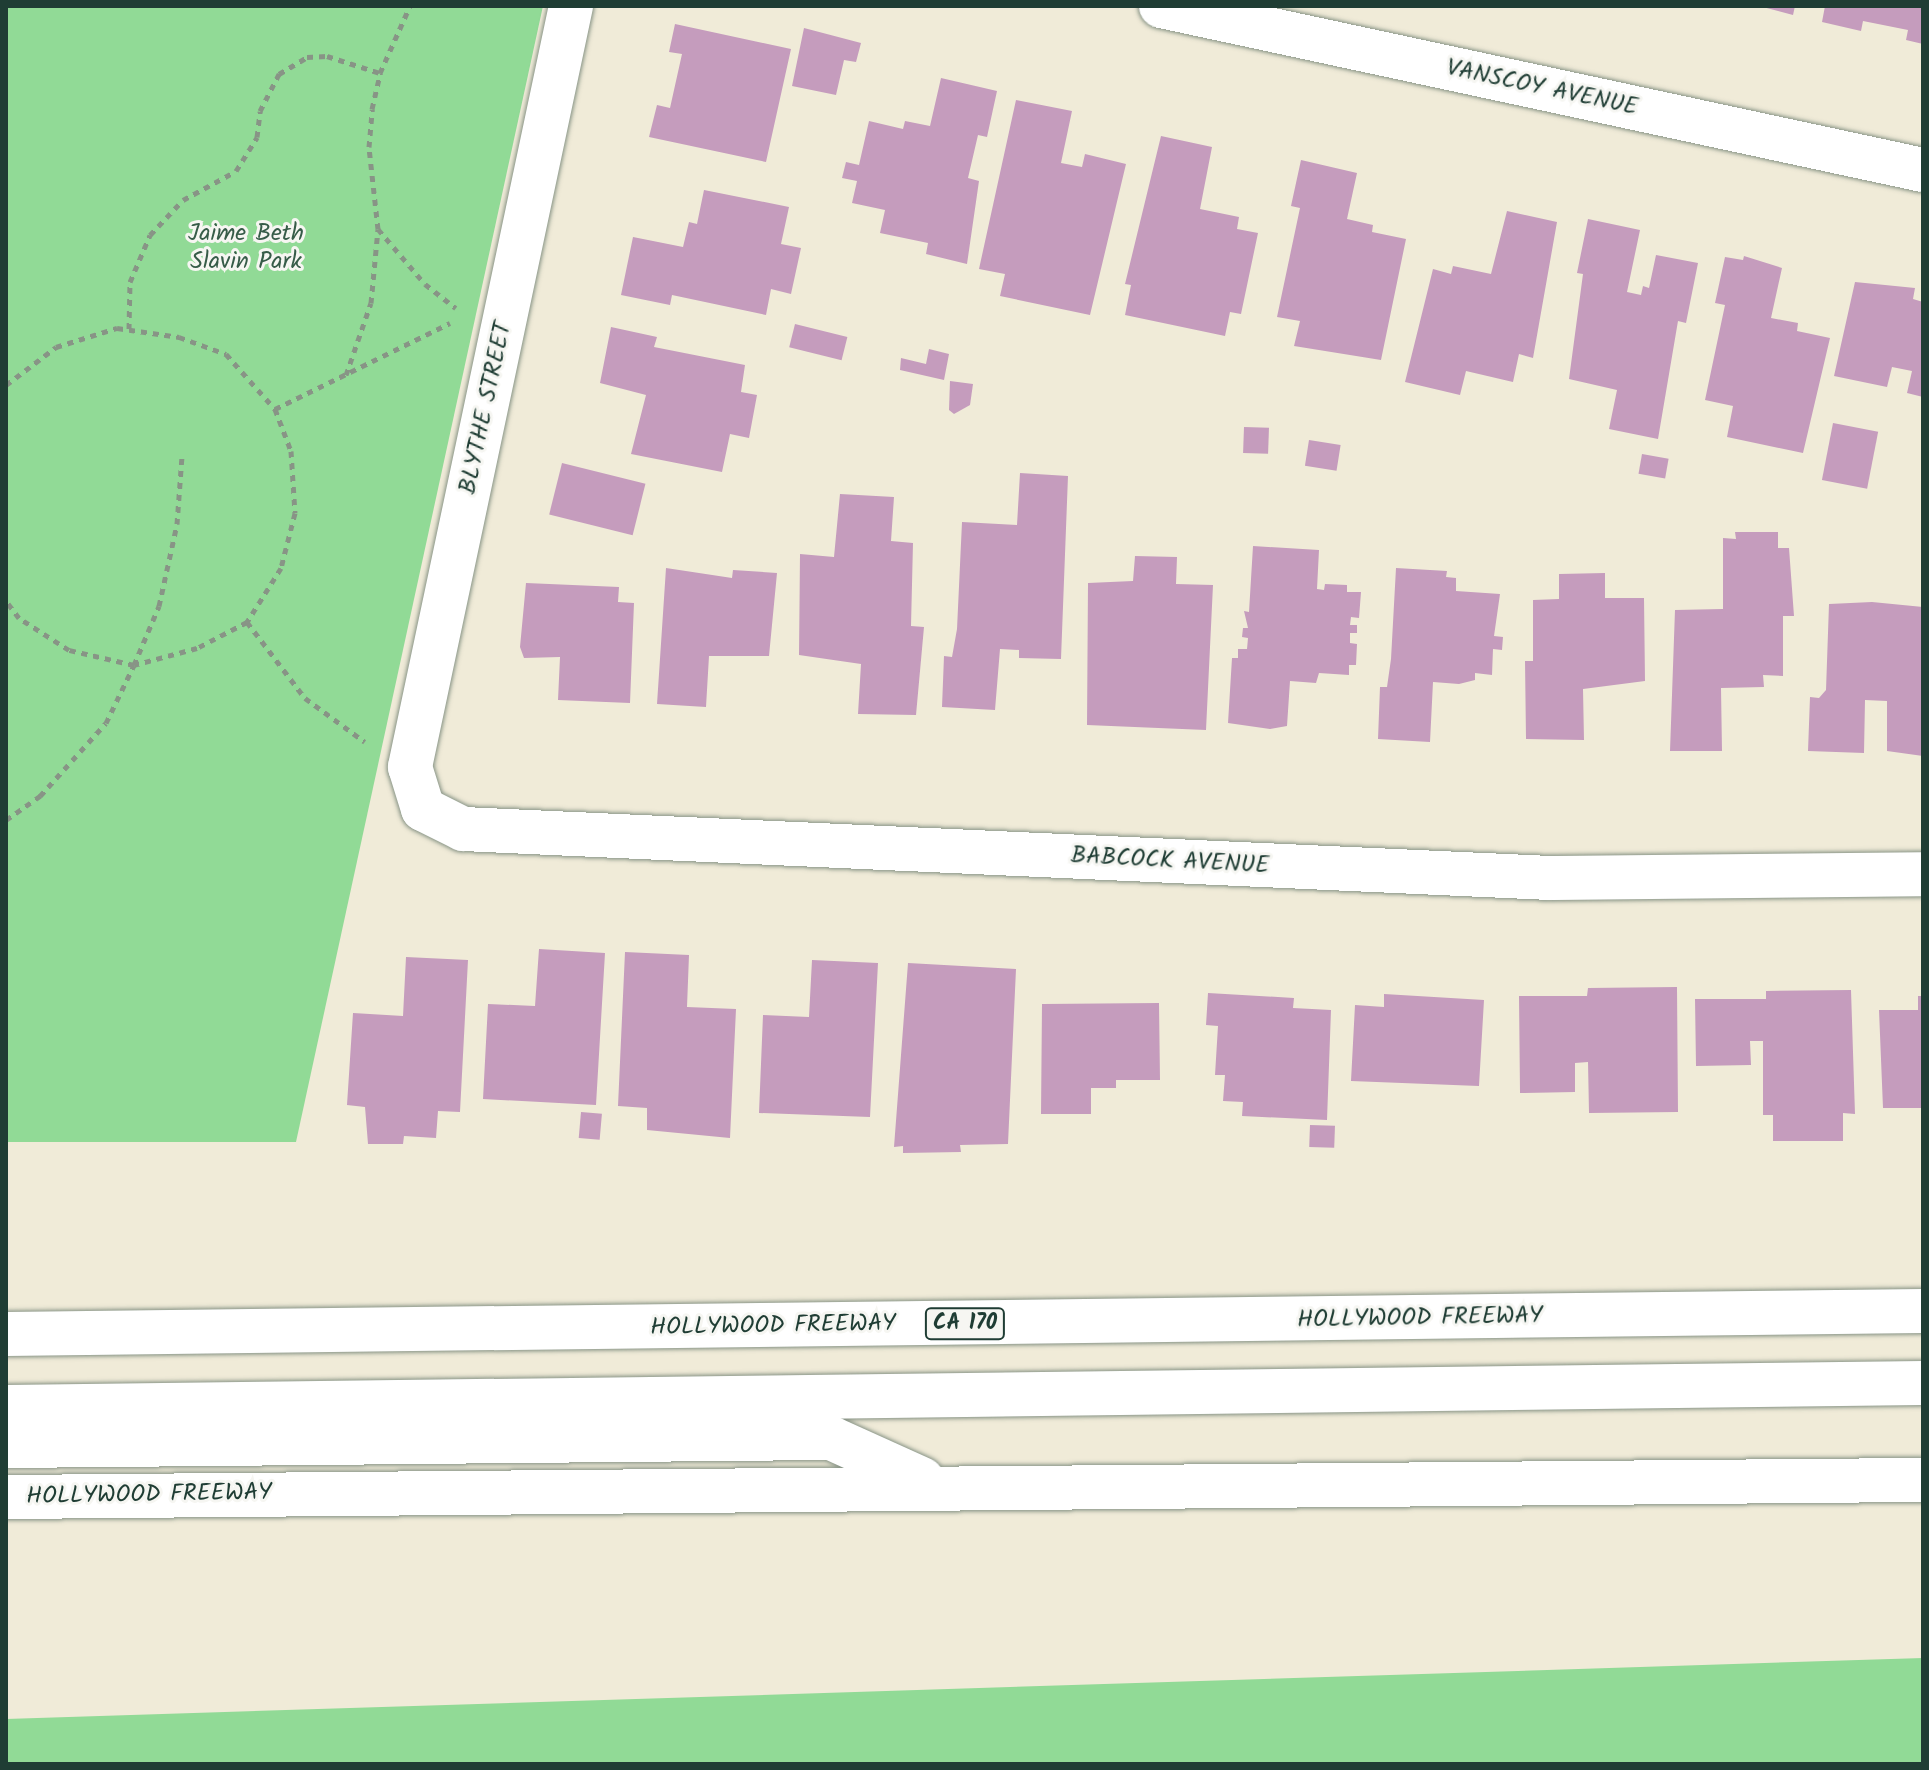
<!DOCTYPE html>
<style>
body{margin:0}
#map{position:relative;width:1929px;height:1770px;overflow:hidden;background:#f0ebd8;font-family:Kalam,sans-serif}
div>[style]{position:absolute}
.green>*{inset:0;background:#91da96}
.building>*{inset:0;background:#c59cbd;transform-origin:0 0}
.path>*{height:5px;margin-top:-2.5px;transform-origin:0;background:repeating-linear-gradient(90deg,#889486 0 6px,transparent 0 12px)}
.roads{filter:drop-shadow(0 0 2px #889486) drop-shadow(0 0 2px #889486)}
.street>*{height:44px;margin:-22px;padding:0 22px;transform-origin:22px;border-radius:22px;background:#fff}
.highway>*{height:44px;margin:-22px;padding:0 22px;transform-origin:22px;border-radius:22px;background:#fff}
span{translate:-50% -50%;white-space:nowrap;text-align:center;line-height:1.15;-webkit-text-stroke:6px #f6f6f2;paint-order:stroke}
.shield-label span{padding:2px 6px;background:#f6f6f2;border:2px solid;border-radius:6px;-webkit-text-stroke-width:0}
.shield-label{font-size:22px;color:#1f3d34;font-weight:700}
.street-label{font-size:24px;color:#1f3d34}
.park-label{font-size:24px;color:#365c48}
.frame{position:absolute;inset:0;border:8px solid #1f3d34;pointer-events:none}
</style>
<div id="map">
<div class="green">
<div style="clip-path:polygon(6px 6px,543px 6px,296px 1142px,6px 1142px)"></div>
<div style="clip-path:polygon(1923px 1658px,1923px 1764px,6px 1764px,6px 1719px)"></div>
</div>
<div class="building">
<div style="clip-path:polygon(1759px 6px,1795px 6px,1793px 15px)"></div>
<div style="clip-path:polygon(1825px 6px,1923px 6px,1923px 44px,1906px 40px,1908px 30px,1863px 21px,1861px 31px,1822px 22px)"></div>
<div style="clip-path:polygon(675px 24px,791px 49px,766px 162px,649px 137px,657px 105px,670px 108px,682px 54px,669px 52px)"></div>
<div style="clip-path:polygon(804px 28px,861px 43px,856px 62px,844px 60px,836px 95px,792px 86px)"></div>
<div style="clip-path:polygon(941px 78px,997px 91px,987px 137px,978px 135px,968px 178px,979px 181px,967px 264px,926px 254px,928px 243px,880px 233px,885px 210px,852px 203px,857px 181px,842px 178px,846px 162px,859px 165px,869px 121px,903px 129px,905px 121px,930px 126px)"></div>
<div style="clip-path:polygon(1016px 100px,1072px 111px,1061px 163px,1082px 167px,1085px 154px,1126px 164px,1090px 315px,1000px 296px,1005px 274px,979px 269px)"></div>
<div style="clip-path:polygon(1161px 136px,1212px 147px,1200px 209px,1239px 217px,1237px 229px,1258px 233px,1241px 314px,1230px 312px,1225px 336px,1125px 315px,1131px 285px,1125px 284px)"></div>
<div style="clip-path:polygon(1301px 160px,1357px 173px,1347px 219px,1373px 225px,1372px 232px,1406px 239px,1381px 360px,1294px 346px,1300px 321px,1277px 317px,1300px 208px,1291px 206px)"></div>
<div style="clip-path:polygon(704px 190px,789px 207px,781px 244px,801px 248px,791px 294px,771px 289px,766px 315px,672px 295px,670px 305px,621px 295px,633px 237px,683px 247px,689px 222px,697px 224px)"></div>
<div style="clip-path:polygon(1507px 211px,1557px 222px,1533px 358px,1519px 354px,1513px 382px,1466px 371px,1460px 395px,1405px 382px,1433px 269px,1451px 274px,1453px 266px,1491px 274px)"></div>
<div style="clip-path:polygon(1588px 219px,1640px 230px,1627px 292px,1641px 295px,1643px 286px,1649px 288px,1656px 255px,1698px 263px,1686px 323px,1678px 321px,1658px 439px,1609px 429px,1617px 390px,1569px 379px,1583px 274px,1577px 273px)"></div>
<div style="clip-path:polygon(1744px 256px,1782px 268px,1771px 318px,1798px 323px,1797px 331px,1830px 338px,1803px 453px,1727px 437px,1733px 406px,1705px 400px,1725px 305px,1715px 303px,1725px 257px,1743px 260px)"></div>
<div style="clip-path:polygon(1855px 282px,1915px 288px,1913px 299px,1923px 302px,1923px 397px,1907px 393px,1912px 371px,1892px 367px,1887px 387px,1834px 376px)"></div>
<div style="left:795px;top:324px;width:54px;height:24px;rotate:14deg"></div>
<div style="clip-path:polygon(611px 327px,657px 337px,654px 347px,745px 365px,741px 392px,757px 395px,749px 438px,730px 434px,722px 472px,631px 454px,646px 395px,600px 383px)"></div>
<div style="clip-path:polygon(929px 349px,949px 354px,944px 380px,900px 370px,901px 358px,926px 364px)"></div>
<div style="clip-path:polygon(950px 381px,973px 384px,970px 405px,954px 414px,949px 410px)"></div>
<div style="left:1833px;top:423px;width:46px;height:58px;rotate:11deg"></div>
<div style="left:1244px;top:427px;width:25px;height:26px;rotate:2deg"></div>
<div style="left:1309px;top:440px;width:32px;height:26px;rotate:9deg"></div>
<div style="left:1642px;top:454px;width:27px;height:20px;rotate:10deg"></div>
<div style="left:562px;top:463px;width:86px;height:53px;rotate:14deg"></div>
<div style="clip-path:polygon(1020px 473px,1068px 476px,1061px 659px,1019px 658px,1019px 650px,1000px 649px,995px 710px,942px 707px,944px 656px,952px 657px,957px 629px,962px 522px,1017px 525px)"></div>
<div style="clip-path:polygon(840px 494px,894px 497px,891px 541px,913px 543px,911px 626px,924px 627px,916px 715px,858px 714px,861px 664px,799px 655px,800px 554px,834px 557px)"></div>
<div style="clip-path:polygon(1735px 532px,1778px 532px,1778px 548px,1789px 548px,1794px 616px,1783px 616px,1783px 676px,1763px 675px,1764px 687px,1721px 688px,1722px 751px,1670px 751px,1675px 610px,1723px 609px,1723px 538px,1736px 539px)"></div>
<div style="clip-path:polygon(1253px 546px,1319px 550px,1317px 589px,1324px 590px,1325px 584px,1347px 585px,1347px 592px,1361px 592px,1359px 618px,1351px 617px,1350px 625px,1357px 625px,1357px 633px,1350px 633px,1350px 643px,1357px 644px,1356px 665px,1349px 665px,1349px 675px,1319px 673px,1316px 683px,1290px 681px,1287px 726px,1270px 729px,1228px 723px,1232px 658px,1238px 658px,1238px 649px,1247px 649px,1248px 638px,1242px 637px,1243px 628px,1248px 628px,1244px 611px,1249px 612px)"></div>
<div style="clip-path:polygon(1135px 556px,1177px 557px,1176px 584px,1213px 585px,1206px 730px,1087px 725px,1088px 583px,1133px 581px)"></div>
<div style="clip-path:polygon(666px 568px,732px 578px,733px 570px,777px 573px,769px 656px,709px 656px,706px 707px,657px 704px)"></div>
<div style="clip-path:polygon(1396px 568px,1447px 571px,1446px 577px,1456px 578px,1456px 591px,1500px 594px,1494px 636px,1503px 637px,1502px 650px,1493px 649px,1492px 675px,1475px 673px,1475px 680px,1459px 684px,1433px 682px,1430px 742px,1378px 739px,1380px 687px,1387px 687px,1391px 659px)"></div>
<div style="clip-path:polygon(1605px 573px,1605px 598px,1644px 598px,1645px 681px,1583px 689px,1584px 740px,1526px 739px,1525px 661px,1533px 661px,1533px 600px,1559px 599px,1559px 574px)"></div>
<div style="clip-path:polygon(526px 583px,619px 587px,618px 602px,634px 603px,630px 703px,558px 700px,560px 657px,524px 658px,520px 647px)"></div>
<div style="clip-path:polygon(1872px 602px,1923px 607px,1923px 756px,1887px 751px,1887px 701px,1865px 700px,1864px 753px,1808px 751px,1810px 697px,1819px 698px,1826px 690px,1829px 604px)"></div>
<div style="clip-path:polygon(539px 949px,605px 953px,596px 1105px,483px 1099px,488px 1004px,535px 1006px)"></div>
<div style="clip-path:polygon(625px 952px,689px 955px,687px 1007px,736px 1009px,730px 1138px,647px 1130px,647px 1108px,618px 1106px)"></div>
<div style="clip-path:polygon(406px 957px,468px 960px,460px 1112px,438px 1111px,436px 1138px,404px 1136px,403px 1144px,368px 1144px,365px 1107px,347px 1105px,353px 1013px,403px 1016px)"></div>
<div style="clip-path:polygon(812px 960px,878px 963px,870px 1117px,759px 1113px,763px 1015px,809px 1017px)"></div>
<div style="clip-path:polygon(908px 963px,1016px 969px,1008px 1144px,960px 1145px,961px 1152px,903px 1153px,903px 1146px,894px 1147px)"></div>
<div style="clip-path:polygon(1677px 987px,1678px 1112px,1589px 1113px,1588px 1062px,1575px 1063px,1575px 1092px,1520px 1093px,1519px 996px,1587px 996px,1588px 988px)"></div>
<div style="clip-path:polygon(1851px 990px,1855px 1114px,1843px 1113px,1843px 1141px,1773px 1141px,1773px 1115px,1763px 1115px,1763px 1041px,1750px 1041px,1751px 1065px,1696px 1066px,1695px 999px,1766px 999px,1766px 991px)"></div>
<div style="clip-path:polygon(1208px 993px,1294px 998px,1293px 1008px,1331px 1010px,1327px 1120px,1242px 1116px,1243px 1102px,1223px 1101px,1225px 1075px,1215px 1075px,1218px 1026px,1206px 1025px)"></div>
<div style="clip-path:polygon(1384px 994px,1484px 1000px,1479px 1086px,1351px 1081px,1355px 1005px,1384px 1007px)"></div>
<div style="clip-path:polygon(1918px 996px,1923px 996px,1923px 1108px,1883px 1108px,1879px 1010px,1918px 1010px)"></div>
<div style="clip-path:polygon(1159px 1003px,1160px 1080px,1116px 1080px,1116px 1088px,1091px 1088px,1091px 1114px,1041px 1114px,1042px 1004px)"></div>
<div style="left:581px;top:1112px;width:21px;height:26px;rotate:5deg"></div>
<div style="left:1310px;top:1125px;width:25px;height:22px;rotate:2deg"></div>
</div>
<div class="path">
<div style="left:378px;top:229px;width:72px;rotate:49.5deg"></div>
<div style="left:425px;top:284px;width:39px;rotate:38deg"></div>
<div style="left:129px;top:329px;width:47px;rotate:-88.8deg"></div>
<div style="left:130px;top:282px;width:51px;rotate:-66.9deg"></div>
<div style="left:150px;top:235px;width:48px;rotate:-46.7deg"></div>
<div style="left:183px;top:200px;width:60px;rotate:-28.7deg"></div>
<div style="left:236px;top:171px;width:40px;rotate:-58deg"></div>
<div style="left:257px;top:137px;width:26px;rotate:-83deg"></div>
<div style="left:260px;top:111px;width:42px;rotate:-62.8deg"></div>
<div style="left:279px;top:74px;width:33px;rotate:-31deg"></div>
<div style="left:307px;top:57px;width:20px;rotate:-3deg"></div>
<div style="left:327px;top:56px;width:56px;rotate:17.8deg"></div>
<div style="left:346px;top:375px;width:76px;rotate:-70.9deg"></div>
<div style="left:371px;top:303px;width:74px;rotate:-84.6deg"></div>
<div style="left:378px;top:229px;width:82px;rotate:-96.3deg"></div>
<div style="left:369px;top:147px;width:38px;rotate:-85deg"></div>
<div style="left:372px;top:109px;width:37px;rotate:-77deg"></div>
<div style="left:380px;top:73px;width:73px;rotate:-65.9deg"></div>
<div style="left:6px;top:385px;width:63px;rotate:-37.2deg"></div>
<div style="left:56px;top:347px;width:64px;rotate:-17.3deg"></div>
<div style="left:117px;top:328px;width:63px;rotate:8.3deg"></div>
<div style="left:179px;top:337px;width:50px;rotate:19.9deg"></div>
<div style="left:226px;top:354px;width:74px;rotate:48.3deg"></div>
<div style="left:275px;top:409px;width:45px;rotate:69.1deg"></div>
<div style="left:291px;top:451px;width:62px;rotate:86.3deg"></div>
<div style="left:295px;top:513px;width:57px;rotate:104.3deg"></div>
<div style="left:281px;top:568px;width:64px;rotate:122.2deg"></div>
<div style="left:247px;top:622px;width:56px;rotate:152.5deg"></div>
<div style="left:197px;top:648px;width:65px;rotate:164.9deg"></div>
<div style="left:134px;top:665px;width:67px;rotate:-167deg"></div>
<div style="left:69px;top:650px;width:59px;rotate:-147.4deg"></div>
<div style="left:19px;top:618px;width:21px;rotate:-127deg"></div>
<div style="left:275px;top:409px;width:195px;rotate:-26.2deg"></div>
<div style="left:247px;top:622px;width:96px;rotate:52.7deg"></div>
<div style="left:305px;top:698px;width:74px;rotate:36.3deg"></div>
<div style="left:6px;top:820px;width:42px;rotate:-35.2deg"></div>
<div style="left:40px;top:796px;width:98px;rotate:-47.9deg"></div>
<div style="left:106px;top:723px;width:64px;rotate:-64.2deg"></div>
<div style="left:134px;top:665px;width:64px;rotate:-67deg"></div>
<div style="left:159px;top:606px;width:84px;rotate:-77.6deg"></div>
<div style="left:177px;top:524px;width:68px;rotate:-85.8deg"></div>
</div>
<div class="roads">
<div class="street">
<div style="left:571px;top:6px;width:778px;rotate:101.95deg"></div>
<div style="left:410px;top:767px;width:44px;rotate:72.8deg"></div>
<div style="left:423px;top:809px;width:45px;rotate:26.6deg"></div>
<div style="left:463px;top:829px;width:1090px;rotate:2.58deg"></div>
<div style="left:1552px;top:878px;width:371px;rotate:-0.6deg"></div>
<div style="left:1161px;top:6px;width:779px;rotate:12.15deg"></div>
</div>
<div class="highway">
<div style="left:6px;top:1334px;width:1917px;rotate:-0.69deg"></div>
<div style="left:6px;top:1407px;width:1917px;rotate:-0.72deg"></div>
<div style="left:6px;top:1446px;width:825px;rotate:-0.56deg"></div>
<div style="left:831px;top:1438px;width:100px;rotate:24.3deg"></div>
<div style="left:6px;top:1497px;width:1917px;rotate:-0.51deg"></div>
</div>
</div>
<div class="shield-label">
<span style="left:965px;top:1324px">CA 170</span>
</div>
<div class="street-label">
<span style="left:1542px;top:88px;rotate:12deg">VANSCOY AVENUE</span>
<span style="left:486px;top:408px;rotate:-78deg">BLYTHE STREET</span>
<span style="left:1170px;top:861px;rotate:3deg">BABCOCK AVENUE</span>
<span style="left:1420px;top:1318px;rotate:-1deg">HOLLYWOOD FREEWAY</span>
<span style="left:773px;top:1326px;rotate:-1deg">HOLLYWOOD FREEWAY</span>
<span style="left:149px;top:1495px;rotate:-1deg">HOLLYWOOD FREEWAY</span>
</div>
<div class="park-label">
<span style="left:246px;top:248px">Jaime Beth<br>Slavin Park</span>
</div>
<div class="frame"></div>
</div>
